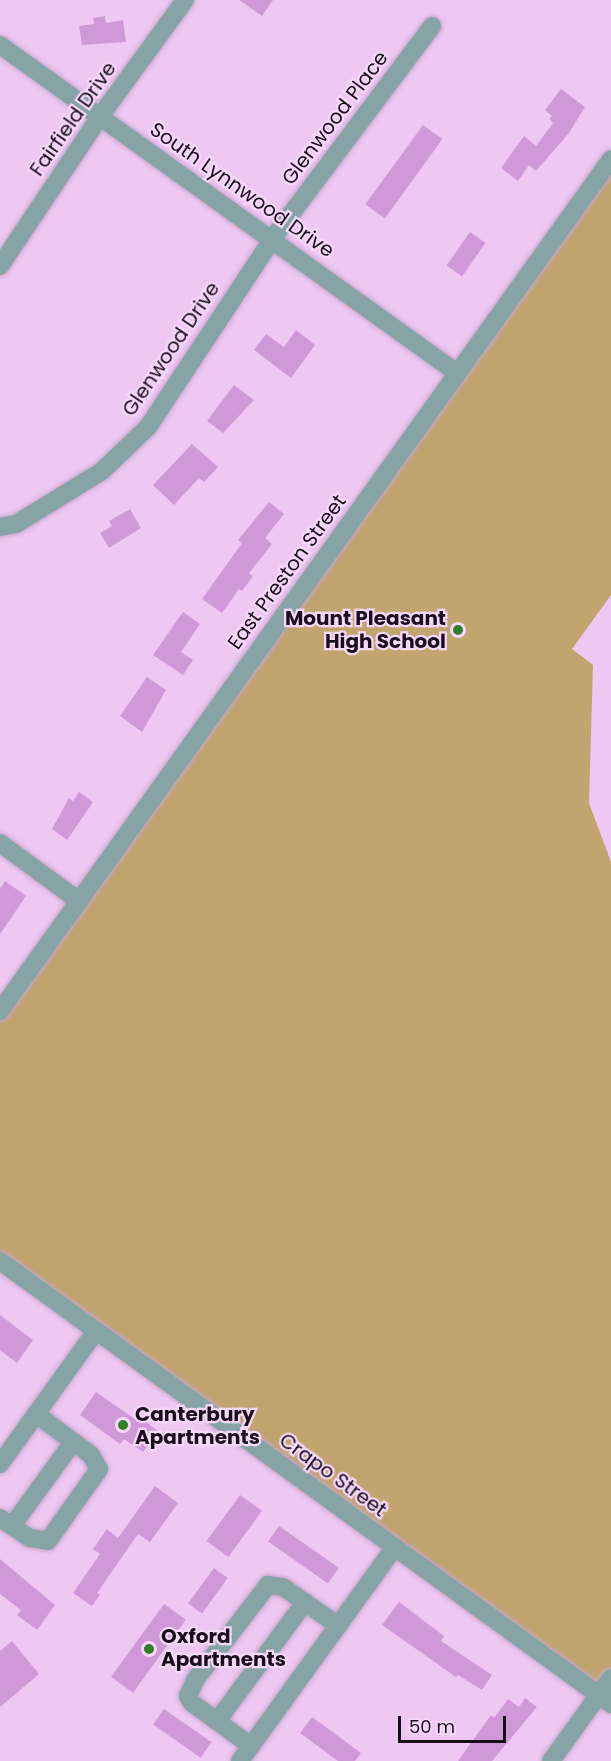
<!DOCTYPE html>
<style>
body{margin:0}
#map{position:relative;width:611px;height:1761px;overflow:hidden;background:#eec8f3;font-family:Poppins,sans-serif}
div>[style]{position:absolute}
.green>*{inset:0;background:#c2a46e}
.building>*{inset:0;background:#cf99d7;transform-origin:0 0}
.roads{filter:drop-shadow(0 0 2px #c8a6cc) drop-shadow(0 0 2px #c8a6cc)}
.minor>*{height:18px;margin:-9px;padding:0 9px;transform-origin:9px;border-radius:9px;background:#86a3a5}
.dots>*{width:16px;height:16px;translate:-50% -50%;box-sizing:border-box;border:3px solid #f6d8fb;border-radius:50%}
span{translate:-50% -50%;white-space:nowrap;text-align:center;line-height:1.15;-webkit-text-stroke:4.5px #f6d8fb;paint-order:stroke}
.street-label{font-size:20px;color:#190c1b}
.poi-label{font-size:20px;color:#190c1b;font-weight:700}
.right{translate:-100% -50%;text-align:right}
.left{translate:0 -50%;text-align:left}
.scale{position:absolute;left:398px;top:1716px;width:108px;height:27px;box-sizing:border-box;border:3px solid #190c1b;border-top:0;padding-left:8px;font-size:18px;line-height:21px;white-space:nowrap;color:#190c1b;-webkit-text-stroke:4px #f6d8fb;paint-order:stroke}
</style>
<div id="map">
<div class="green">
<div style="clip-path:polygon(611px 159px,611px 595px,572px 649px,593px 665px,589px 803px,611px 862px,611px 1678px,598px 1695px,0 1261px,0 1011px)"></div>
</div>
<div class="building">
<div style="clip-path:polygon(239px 0,273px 0,262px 16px)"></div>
<div style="clip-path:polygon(105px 16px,106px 23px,123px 20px,126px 42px,82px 45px,79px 26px,94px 24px,93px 18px)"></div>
<div style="clip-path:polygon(561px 89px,585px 107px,569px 133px,536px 171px,529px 165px,518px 181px,501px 168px,524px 136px,536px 146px,553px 123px,549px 119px,552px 116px,545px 110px)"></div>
<div style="left:423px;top:125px;width:24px;height:98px;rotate:36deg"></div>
<div style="left:470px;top:232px;width:19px;height:41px;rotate:35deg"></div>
<div style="clip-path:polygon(296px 330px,315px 345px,291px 378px,254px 350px,266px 334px,284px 347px)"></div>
<div style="clip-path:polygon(234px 385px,254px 400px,223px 433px,207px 421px)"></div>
<div style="clip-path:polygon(192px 444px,218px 467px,204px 482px,199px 478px,174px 505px,153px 485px)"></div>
<div style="clip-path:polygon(269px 502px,284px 514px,265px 538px,272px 544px,249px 573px,253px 576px,242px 591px,239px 589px,222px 613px,202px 599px,242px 543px,238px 540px)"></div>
<div style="clip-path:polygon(130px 509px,141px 528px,109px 548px,100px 533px,112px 526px,109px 521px)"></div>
<div style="clip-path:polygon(183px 612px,200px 624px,181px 652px,193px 660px,183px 675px,153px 655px)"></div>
<div style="clip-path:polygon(147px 677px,166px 690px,142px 732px,120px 716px)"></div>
<div style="clip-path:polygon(79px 792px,93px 802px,67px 840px,52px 829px,69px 798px,73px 801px)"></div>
<div style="clip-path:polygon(5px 881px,26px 896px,0 934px,0 889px)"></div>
<div style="clip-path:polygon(0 1315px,33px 1340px,17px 1363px,0 1350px)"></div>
<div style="clip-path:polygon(96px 1392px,136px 1420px,138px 1416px,158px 1431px,143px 1452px,124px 1439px,120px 1444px,80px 1415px)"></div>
<div style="clip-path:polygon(155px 1486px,178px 1503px,150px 1542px,138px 1534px,97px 1593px,100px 1595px,92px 1606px,73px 1593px,100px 1554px,93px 1549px,107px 1529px,118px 1538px)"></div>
<div style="left:240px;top:1495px;width:27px;height:57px;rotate:36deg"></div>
<div style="left:279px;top:1526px;width:73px;height:19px;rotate:35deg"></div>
<div style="clip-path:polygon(0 1559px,55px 1605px,37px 1630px,17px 1615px,21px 1610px,0 1594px)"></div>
<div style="left:214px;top:1568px;width:17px;height:44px;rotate:36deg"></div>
<div style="clip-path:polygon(399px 1602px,444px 1636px,441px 1641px,492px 1675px,482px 1690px,458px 1675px,456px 1677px,382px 1625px)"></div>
<div style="left:164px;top:1604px;width:27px;height:90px;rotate:36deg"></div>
<div style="clip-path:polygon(12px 1641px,39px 1674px,0 1707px,0 1651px)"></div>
<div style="clip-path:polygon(525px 1698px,537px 1707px,492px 1761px,458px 1761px,491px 1715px,494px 1718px,508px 1699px,519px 1707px)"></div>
<div style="left:164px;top:1709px;width:58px;height:19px;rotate:35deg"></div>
<div style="clip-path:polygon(312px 1717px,361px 1753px,355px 1761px,338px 1761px,300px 1733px)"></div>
</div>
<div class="roads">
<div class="minor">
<div style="left:0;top:45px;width:563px;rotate:35.67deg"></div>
<div style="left:0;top:266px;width:178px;rotate:-56.2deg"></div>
<div style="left:99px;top:118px;width:146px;rotate:-53.9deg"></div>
<div style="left:0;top:527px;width:16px;rotate:-11deg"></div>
<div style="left:16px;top:524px;width:101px;rotate:-31.6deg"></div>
<div style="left:102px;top:471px;width:64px;rotate:-43.7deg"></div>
<div style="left:148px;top:427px;width:227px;rotate:-56.5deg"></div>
<div style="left:273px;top:238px;width:265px;rotate:-53.1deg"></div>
<div style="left:0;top:843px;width:98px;rotate:36.3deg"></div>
<div style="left:0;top:1011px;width:1048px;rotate:-54.35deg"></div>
<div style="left:0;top:1261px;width:755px;rotate:35.94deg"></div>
<div style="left:0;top:1464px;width:164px;rotate:-54.2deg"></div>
<div style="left:0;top:1518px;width:36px;rotate:34deg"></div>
<div style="left:30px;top:1538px;width:18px;rotate:9deg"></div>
<div style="left:48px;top:1541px;width:88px;rotate:-54.7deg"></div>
<div style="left:99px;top:1469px;width:16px;rotate:-120deg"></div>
<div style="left:91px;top:1455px;width:69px;rotate:-143.3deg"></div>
<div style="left:12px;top:1526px;width:104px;rotate:-54deg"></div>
<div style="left:217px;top:1721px;width:148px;rotate:-53.5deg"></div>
<div style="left:251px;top:1746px;width:73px;rotate:-143.9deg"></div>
<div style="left:192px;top:1703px;width:8px;rotate:-120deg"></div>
<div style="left:188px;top:1696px;width:17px;rotate:-66deg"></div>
<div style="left:195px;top:1680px;width:120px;rotate:-52.5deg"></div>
<div style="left:268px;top:1585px;width:15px;rotate:8deg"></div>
<div style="left:283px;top:1587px;width:66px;rotate:35.1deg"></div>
<div style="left:240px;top:1761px;width:264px;rotate:-54.1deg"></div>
<div style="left:551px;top:1761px;width:102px;rotate:-54.1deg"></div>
</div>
</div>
<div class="dots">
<div style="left:458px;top:630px;background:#2f7e28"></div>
<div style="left:123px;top:1425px;background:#2f7e28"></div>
<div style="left:149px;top:1649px;background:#2f7e28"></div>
</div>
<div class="street-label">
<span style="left:335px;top:118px;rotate:-53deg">Glenwood Place</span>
<span style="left:73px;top:119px;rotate:-55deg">Fairfield Drive</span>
<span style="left:242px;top:190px;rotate:35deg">South Lynnwood Drive</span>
<span style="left:171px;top:349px;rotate:-56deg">Glenwood Drive</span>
<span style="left:287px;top:572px;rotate:-54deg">East Preston Street</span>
<span style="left:333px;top:1475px;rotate:36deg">Crapo Street</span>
</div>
<div class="poi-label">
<span class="right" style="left:446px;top:630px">Mount Pleasant<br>High School</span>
<span class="left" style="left:135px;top:1426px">Canterbury<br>Apartments</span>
<span class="left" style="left:161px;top:1648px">Oxford<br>Apartments</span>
</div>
<div class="scale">50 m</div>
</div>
